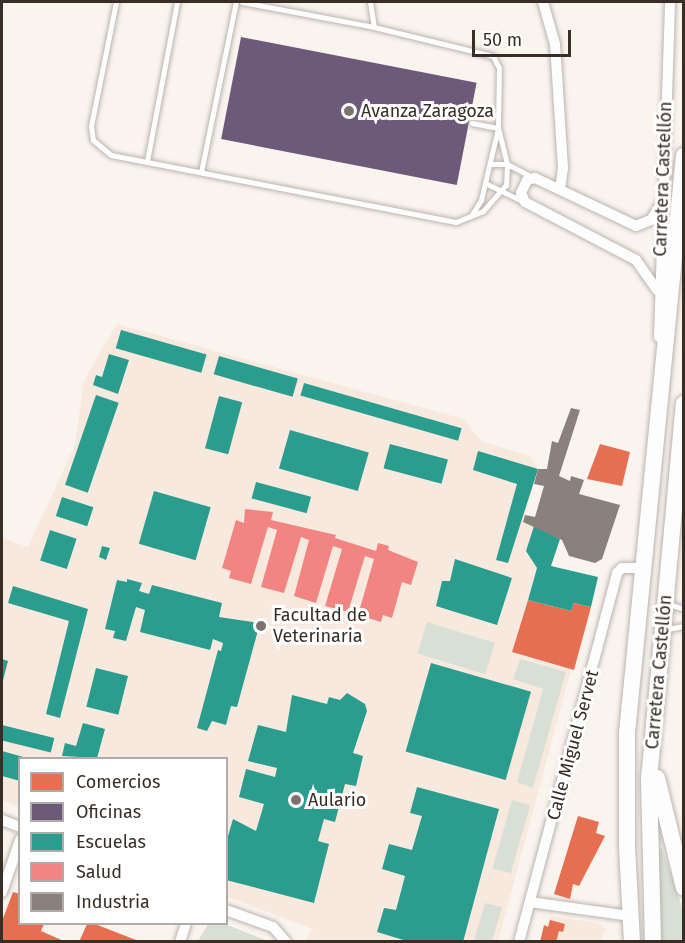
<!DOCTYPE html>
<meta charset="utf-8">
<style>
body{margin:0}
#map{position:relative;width:685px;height:943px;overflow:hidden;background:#faf4ef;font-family:"Fira Sans",sans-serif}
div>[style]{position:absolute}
.built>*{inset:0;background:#f8e9df}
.green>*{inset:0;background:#d8e0d5;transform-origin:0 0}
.shops>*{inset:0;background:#e76f51}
.offices>*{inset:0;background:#6d597a;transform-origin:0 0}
.schools>*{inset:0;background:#2a9d8f;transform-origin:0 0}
.health>*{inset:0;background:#f28482}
.industry>*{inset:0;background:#8a817c}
.roads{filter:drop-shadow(0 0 2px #bbb4ae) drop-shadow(0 0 2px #bbb4ae)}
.service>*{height:5px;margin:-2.5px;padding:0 2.5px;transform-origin:2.5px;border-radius:2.5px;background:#fefdfd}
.minor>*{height:10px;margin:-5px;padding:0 5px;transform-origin:5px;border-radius:5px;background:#fefdfd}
.trunk>*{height:16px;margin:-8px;padding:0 8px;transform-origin:8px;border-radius:8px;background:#fefdfd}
.dots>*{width:16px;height:16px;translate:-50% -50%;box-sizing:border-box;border:3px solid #fff;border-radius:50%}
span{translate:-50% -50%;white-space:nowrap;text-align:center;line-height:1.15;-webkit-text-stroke:6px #fff;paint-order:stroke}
.poi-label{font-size:18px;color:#382e26}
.left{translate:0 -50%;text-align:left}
.street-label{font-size:18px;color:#382e26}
.frame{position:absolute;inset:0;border:3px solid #382e26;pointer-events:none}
.legend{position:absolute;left:18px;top:757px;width:210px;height:168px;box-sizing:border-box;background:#fff;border:2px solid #afaba8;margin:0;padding:8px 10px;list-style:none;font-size:18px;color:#382e26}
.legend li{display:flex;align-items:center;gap:12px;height:30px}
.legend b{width:30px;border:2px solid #afaba8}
.scale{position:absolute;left:472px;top:30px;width:99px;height:27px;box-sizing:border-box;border:3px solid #382e26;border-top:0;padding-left:8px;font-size:18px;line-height:21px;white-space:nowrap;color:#382e26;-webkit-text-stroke:4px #fff;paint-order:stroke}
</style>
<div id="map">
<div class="built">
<div style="clip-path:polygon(117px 324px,464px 419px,481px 441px,530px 456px,538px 469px,523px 522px,534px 526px,526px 551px,537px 568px,512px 652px,571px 670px,498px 941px,305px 941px,313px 929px,227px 897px,226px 758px,20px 758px,19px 807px,2px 800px,2px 538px,28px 547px,75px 445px,84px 380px)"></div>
<div style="clip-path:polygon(550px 916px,597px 923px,605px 929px,600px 941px,542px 942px)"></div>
</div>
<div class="green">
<div style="left:427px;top:622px;width:71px;height:33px;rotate:17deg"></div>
<div style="clip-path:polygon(520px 659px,566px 672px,533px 788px,517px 782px,543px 689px,513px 679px)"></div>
<div style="left:512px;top:800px;width:19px;height:71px;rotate:16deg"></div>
<div style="clip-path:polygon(662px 848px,683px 910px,683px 941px,660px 941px,658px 850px)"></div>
<div style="clip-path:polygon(485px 903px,502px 907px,492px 941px,474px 941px)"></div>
<div style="clip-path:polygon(208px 924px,225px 924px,268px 941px,198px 941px)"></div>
</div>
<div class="shops">
<div style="clip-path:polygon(600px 444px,630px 452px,622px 486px,587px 479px)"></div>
<div style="clip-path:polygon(528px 600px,571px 611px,574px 603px,591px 607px,574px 670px,512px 652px)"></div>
<div style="clip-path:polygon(578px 816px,599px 822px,596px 833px,605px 836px,579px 886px,573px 884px,570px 899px,554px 894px)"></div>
<div style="clip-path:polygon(13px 892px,20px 894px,20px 924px,44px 924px,41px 931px,66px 942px,2px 942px,2px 921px)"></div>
<div style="clip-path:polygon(550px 920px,565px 924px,563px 932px,559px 931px,556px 942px,540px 942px,544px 925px,548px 927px)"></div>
<div style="clip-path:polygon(87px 924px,95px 924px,141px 942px,79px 942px)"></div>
</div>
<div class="offices">
<div style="left:241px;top:37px;width:240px;height:104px;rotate:11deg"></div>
</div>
<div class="schools">
<div style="left:121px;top:330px;width:89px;height:19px;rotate:16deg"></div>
<div style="clip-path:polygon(109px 354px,129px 360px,118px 394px,93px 385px,96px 375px,102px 377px)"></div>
<div style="left:219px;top:356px;width:82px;height:19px;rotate:16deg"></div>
<div style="left:304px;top:383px;width:164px;height:13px;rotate:16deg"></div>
<div style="left:96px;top:395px;width:24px;height:95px;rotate:19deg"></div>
<div style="left:219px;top:396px;width:24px;height:54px;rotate:15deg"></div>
<div style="left:290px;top:430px;width:82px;height:40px;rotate:16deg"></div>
<div style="left:390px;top:444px;width:60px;height:25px;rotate:15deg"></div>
<div style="clip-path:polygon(478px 451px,538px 469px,508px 563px,496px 560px,517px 484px,473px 470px)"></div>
<div style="left:256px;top:482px;width:57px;height:17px;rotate:15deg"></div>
<div style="left:154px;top:491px;width:59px;height:55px;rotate:16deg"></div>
<div style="left:62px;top:497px;width:33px;height:20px;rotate:18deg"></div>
<div style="clip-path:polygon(534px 526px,560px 539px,551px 566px,598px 577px,591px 607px,574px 603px,571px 611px,528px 600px,537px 568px,526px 551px)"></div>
<div style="left:50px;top:530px;width:28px;height:32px;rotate:18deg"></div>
<div style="clip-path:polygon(102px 546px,110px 548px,106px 560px,99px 557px)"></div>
<div style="clip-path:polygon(455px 559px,512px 578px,497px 625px,436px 606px,442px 581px,450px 581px)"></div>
<div style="clip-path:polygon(127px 579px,142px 583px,139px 591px,149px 594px,152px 585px,222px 603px,219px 617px,260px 623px,237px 707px,231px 706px,226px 725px,212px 721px,207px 731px,197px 728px,218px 650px,221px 651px,223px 643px,213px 639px,210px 650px,140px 632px,145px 610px,136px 607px,126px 641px,113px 638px,115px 631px,105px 629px,117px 580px,127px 582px)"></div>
<div style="clip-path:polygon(13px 586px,88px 609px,60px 718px,46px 714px,69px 621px,8px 603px)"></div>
<div style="clip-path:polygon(2px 659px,8px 661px,2px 684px)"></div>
<div style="left:431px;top:663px;width:104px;height:92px;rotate:16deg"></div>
<div style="left:96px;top:668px;width:33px;height:40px;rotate:14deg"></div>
<div style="clip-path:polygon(347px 693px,365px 704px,367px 711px,353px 753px,363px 756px,356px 786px,345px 784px,335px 822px,324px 819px,318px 841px,329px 844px,314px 903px,226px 880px,226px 843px,233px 819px,256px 831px,264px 804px,239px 797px,246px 769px,275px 777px,277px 768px,248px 761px,258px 725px,286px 732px,292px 695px,327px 704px,329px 697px,340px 700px)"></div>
<div style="clip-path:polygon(83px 723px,105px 729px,97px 758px,62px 756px,65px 743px,76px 746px)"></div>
<div style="left:2px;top:725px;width:54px;height:15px;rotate:14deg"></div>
<div style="clip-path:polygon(2px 751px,27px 758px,20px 758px,20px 781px,2px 776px)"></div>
<div style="clip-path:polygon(417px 787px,499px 809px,463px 942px,410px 942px,377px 932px,384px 908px,396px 910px,405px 876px,382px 869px,389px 844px,412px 850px,422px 816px,410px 813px)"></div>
</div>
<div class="health">
<div style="clip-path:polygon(245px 509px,273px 512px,271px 520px,336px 535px,335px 538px,376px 551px,378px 543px,389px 546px,388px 550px,418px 562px,411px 585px,402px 582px,392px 618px,383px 615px,381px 622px,358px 615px,374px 559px,365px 556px,348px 612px,325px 606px,342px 549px,333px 546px,316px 603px,294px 596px,309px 540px,301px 537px,284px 593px,261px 587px,277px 530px,268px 527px,251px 584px,229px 578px,231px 571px,222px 568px,236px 520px,244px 523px)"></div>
</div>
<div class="industry">
<div style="clip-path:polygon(571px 408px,580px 410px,559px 476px,570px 481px,571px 476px,584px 480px,579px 494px,620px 505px,602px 559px,595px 563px,569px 556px,562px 540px,523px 522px,525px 515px,535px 517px,544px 486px,534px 484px,538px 469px,547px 469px,552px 441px,558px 443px)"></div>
</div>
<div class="roads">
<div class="service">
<div style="left:116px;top:2px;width:126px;rotate:101.4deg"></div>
<div style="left:91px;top:126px;width:14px;rotate:82deg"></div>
<div style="left:93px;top:140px;width:23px;rotate:40deg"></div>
<div style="left:111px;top:155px;width:351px;rotate:11deg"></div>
<div style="left:456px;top:222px;width:29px;rotate:-22deg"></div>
<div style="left:483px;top:211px;width:35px;rotate:-49deg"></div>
<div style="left:506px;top:185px;width:21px;rotate:-87deg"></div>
<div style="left:507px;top:164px;width:37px;rotate:-104deg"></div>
<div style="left:242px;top:2px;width:134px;rotate:10.7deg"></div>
<div style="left:374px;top:27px;width:122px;rotate:13.7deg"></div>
<div style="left:493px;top:56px;width:13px;rotate:63deg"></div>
<div style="left:499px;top:68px;width:60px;rotate:91deg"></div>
<div style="left:498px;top:128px;width:74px;rotate:103.3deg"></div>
<div style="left:481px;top:200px;width:19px;rotate:122deg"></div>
<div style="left:370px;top:2px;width:25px;rotate:81deg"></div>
<div style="left:472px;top:123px;width:26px;rotate:11deg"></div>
<div style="left:147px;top:161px;width:162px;rotate:-79.3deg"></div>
<div style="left:491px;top:164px;width:16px"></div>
<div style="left:507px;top:164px;width:29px;rotate:27deg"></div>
<div style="left:201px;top:172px;width:174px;rotate:-78.4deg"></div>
<div style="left:485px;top:183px;width:43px;rotate:26deg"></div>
<div style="left:668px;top:604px;width:17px;rotate:17deg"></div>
<div style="left:667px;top:629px;width:17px;rotate:-10deg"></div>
</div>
<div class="minor">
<div style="left:543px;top:2px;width:44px;rotate:74.1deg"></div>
<div style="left:555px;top:44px;width:124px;rotate:86.3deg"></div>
<div style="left:563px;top:168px;width:22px;rotate:98deg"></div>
<div style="left:657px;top:290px;width:37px;rotate:-125deg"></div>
<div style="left:636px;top:260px;width:125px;rotate:-152.4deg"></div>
<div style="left:525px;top:202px;width:10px;rotate:-114deg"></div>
<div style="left:521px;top:193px;width:14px;rotate:-65deg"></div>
<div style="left:527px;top:180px;width:8px;rotate:-14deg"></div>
<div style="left:535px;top:178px;width:112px;rotate:25.4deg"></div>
<div style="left:636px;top:226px;width:16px;rotate:-22deg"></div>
<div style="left:651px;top:220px;width:17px;rotate:-57deg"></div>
<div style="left:659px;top:337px;width:335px;rotate:-88.1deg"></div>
<div style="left:2px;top:820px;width:19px;rotate:21deg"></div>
<div style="left:2px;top:892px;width:55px;rotate:-70.9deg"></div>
<div style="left:530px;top:902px;width:100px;rotate:8deg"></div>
<div style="left:226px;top:910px;width:50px;rotate:19.9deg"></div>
<div style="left:273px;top:927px;width:20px;rotate:49deg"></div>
<div style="left:180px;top:942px;width:19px;rotate:-72deg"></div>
<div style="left:519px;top:942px;width:382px;rotate:-75.1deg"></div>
<div style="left:617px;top:573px;width:7px;rotate:-45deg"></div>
<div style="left:622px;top:568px;width:19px"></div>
</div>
<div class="trunk">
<div style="left:657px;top:778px;width:113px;rotate:76.2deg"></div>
<div style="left:632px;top:942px;width:97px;rotate:-93deg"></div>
<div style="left:627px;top:845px;width:112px;rotate:-90deg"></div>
<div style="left:627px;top:733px;width:580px;rotate:-84.36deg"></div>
<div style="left:653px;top:942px;width:163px;rotate:-91.4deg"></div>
<div style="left:649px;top:779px;width:377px;rotate:-84.7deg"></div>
</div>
</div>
<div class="dots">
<div style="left:349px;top:111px;background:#7c736c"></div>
<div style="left:261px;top:626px;background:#7c736c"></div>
<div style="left:296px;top:800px;background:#7c736c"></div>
</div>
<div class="poi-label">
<span class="left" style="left:361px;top:111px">Avanza Zaragoza</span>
<span class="left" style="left:273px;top:626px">Facultad de<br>Veterinaria</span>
<span class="left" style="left:308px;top:800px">Aulario</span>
</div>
<div class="street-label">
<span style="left:663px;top:179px;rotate:-88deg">Carretera Castellón</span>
<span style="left:659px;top:672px;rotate:-85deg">Carretera Castellón</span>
<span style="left:573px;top:745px;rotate:-75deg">Calle Miguel Servet</span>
</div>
<div class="frame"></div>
<ul class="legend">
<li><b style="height:16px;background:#e76f51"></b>Comercios</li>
<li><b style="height:16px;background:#6d597a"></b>Oficinas</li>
<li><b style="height:16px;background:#2a9d8f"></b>Escuelas</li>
<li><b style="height:16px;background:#f28482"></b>Salud</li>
<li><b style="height:16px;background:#8a817c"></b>Industria</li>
</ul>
<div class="scale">50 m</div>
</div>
